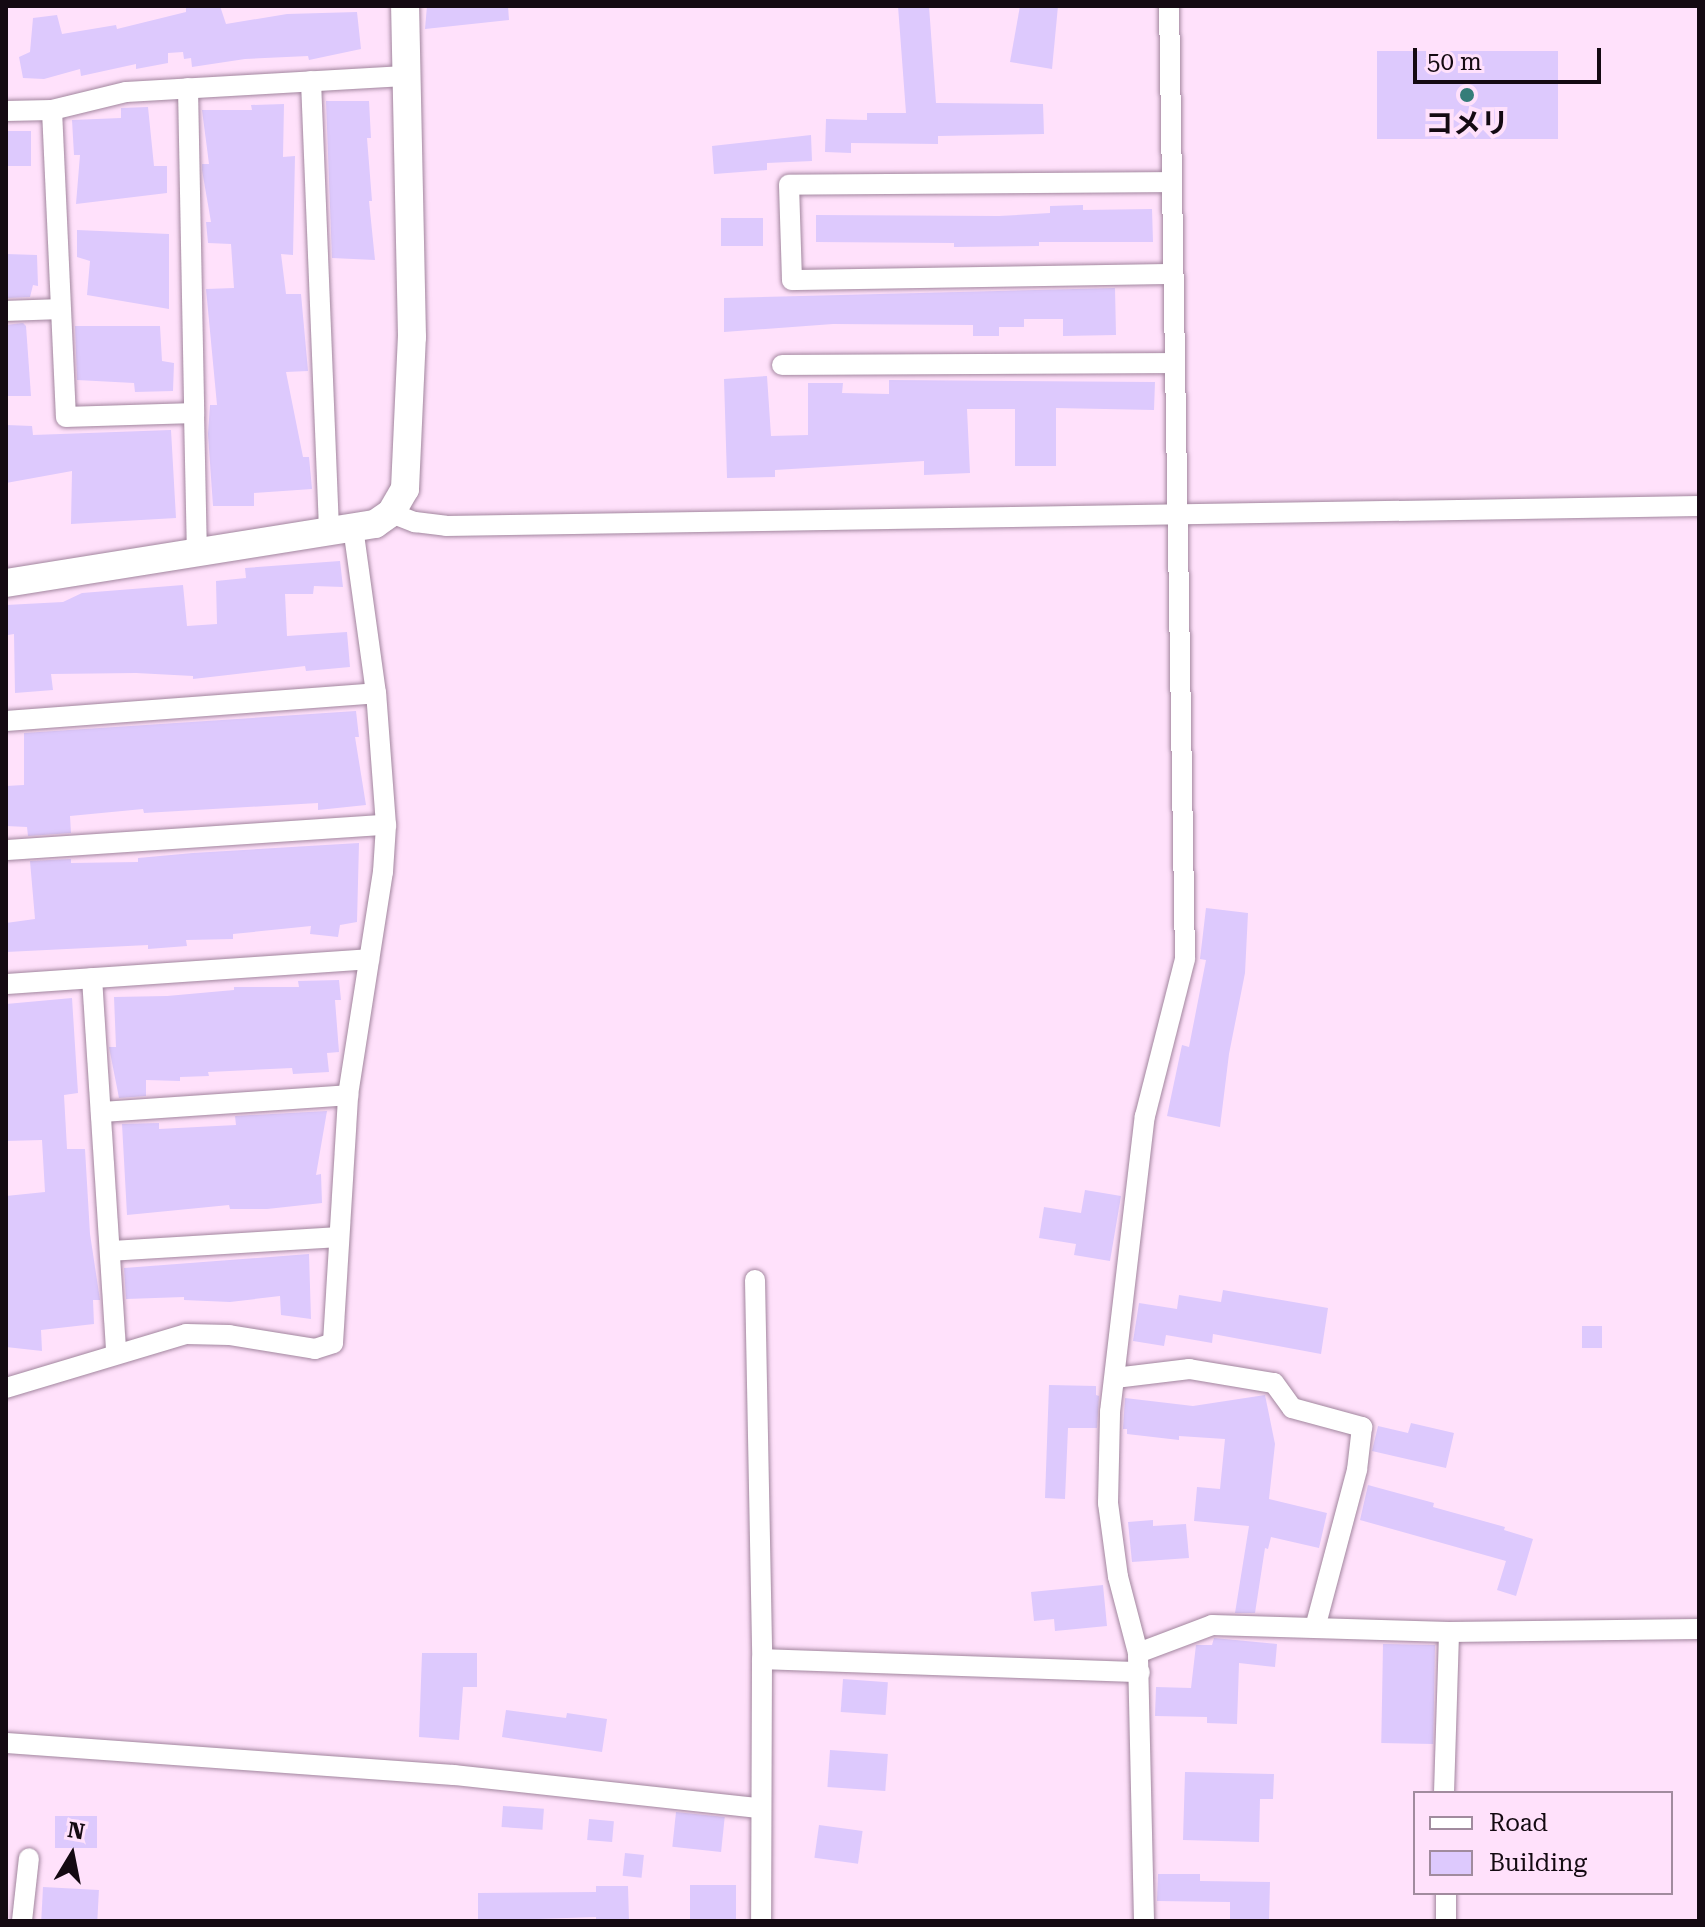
<!DOCTYPE html>
<meta charset="utf-8">
<style>
body{margin:0}
#map{position:relative;width:1705px;height:1927px;overflow:hidden;background:#ffe1fb;font-family:"Roboto Serif","Noto Sans JP",serif}
div>[style]{position:absolute}
.building>*{inset:0;background:#ddc9fd;transform-origin:0 0}
.roads{filter:drop-shadow(0 0 2px #a2869e) drop-shadow(0 0 2px #a2869e)}
.street>*{height:20px;margin:-10px;padding:0 10px;transform-origin:10px;border-radius:10px;background:#fff}
.secondary>*{height:28px;margin:-14px;padding:0 14px;transform-origin:14px;border-radius:14px;background:#fff}
.dots>*{width:22px;height:22px;translate:-50% -50%;box-sizing:border-box;border:4px solid #ffe1fb;border-radius:50%}
span{translate:-50% -50%;white-space:nowrap;text-align:center;line-height:1.15;-webkit-text-stroke:8px #ffe1fb;paint-order:stroke}
.poi-label{font-size:28px;color:#140a12;font-weight:700}
.frame{position:absolute;inset:0;border:8px solid #140a12;pointer-events:none}
.legend{position:absolute;left:1413px;top:1791px;width:260px;height:104px;box-sizing:border-box;background:#ffe1fb;border:2px solid #a18b9e;margin:0;padding:10px 14px;list-style:none;font-size:24px;color:#140a12}
.legend li{display:flex;align-items:center;gap:16px;height:40px}
.legend b{width:40px;border:2px solid #a18b9e}
.north{position:absolute;left:32px;top:1815px;width:80px;height:80px;-webkit-text-stroke:6px #ffe1fb;paint-order:stroke;rotate:10deg;font-size:22px;font-weight:700;line-height:32px;text-align:center;color:#140a12}
.north::after{content:'';display:block;margin:auto;width:28px;height:36px;background:#140a12;clip-path:polygon(50% 0,100% 100%,50% 72%,0 100%)}
.scale{position:absolute;left:1413px;top:48px;width:188px;height:36px;box-sizing:border-box;border:4px solid #140a12;border-top:0;padding-left:10px;font-size:24px;line-height:28px;white-space:nowrap;color:#140a12;-webkit-text-stroke:6px #ffe1fb;paint-order:stroke}
</style>
<div id="map">
<div class="building">
<div style="clip-path:polygon(195px 6px,220px 6px,226px 24px,287px 14px,357px 12px,361px 49px,309px 60px,308px 56px,245px 59px,192px 67px,191px 58px,184px 59px,183px 52px,168px 53px,168px 63px,136px 69px,136px 64px,81px 76px,80px 69px,44px 79px,23px 78px,19px 57px,30px 52px,33px 18px,57px 15px,62px 34px,116px 25px,117px 29px,186px 12px,186px 7px)"></div>
<div style="clip-path:polygon(427px 6px,508px 6px,509px 20px,425px 29px)"></div>
<div style="clip-path:polygon(898px 6px,929px 6px,936px 103px,1043px 104px,1044px 134px,938px 136px,938px 144px,851px 143px,851px 153px,825px 152px,826px 119px,867px 120px,867px 113px,906px 113px)"></div>
<div style="clip-path:polygon(1020px 6px,1058px 6px,1052px 69px,1010px 62px)"></div>
<div style="left:1377px;top:51px;width:181px;height:88px"></div>
<div style="clip-path:polygon(326px 101px,369px 101px,371px 138px,367px 138px,372px 201px,369px 201px,375px 260px,332px 258px)"></div>
<div style="clip-path:polygon(284px 104px,283px 157px,295px 156px,293px 255px,281px 254px,286px 294px,301px 294px,308px 371px,286px 372px,303px 457px,309px 457px,312px 489px,254px 493px,254px 506px,213px 506px,208px 434px,210px 405px,217px 405px,206px 289px,234px 288px,231px 244px,208px 243px,206px 222px,211px 222px,202px 170px,202px 164px,209px 164px,202px 110px,252px 110px,251px 105px)"></div>
<div style="clip-path:polygon(148px 107px,154px 166px,167px 166px,167px 193px,76px 204px,80px 155px,74px 155px,72px 120px,121px 118px,121px 108px)"></div>
<div style="left:31px;top:131px;width:35px;height:25px;rotate:90deg"></div>
<div style="clip-path:polygon(811px 135px,812px 161px,767px 163px,767px 170px,714px 174px,712px 146px)"></div>
<div style="clip-path:polygon(1083px 205px,1083px 210px,1152px 209px,1153px 242px,1039px 242px,1039px 246px,954px 247px,954px 243px,816px 242px,816px 215px,999px 216px,1050px 213px,1050px 206px)"></div>
<div style="left:763px;top:218px;width:28px;height:42px;rotate:90deg"></div>
<div style="clip-path:polygon(77px 230px,169px 234px,169px 309px,87px 295px,90px 261px,77px 257px)"></div>
<div style="clip-path:polygon(6px 254px,37px 255px,38px 286px,33px 285px,30px 297px,7px 298px)"></div>
<div style="clip-path:polygon(1115px 288px,1116px 335px,1063px 336px,1063px 319px,1024px 319px,1024px 327px,999px 327px,999px 336px,973px 336px,973px 325px,833px 324px,724px 332px,724px 298px)"></div>
<div style="clip-path:polygon(23px 323px,26px 326px,31px 396px,6px 396px,6px 325px)"></div>
<div style="clip-path:polygon(75px 326px,160px 326px,162px 361px,174px 363px,173px 391px,135px 392px,134px 383px,77px 380px)"></div>
<div style="clip-path:polygon(767px 376px,771px 436px,808px 435px,808px 383px,843px 383px,842px 393px,889px 394px,889px 380px,1155px 382px,1154px 410px,1056px 408px,1056px 466px,1015px 466px,1015px 409px,967px 409px,970px 473px,924px 475px,924px 461px,775px 470px,775px 477px,727px 478px,724px 379px)"></div>
<div style="clip-path:polygon(6px 425px,32px 426px,33px 435px,171px 430px,176px 518px,71px 524px,72px 471px,6px 483px)"></div>
<div style="clip-path:polygon(340px 561px,343px 587px,314px 586px,313px 594px,285px 594px,287px 636px,347px 632px,350px 667px,306px 671px,305px 666px,193px 679px,193px 676px,136px 673px,51px 674px,53px 690px,15px 693px,14px 634px,8px 635px,6px 605px,63px 602px,82px 593px,183px 585px,187px 626px,217px 624px,216px 581px,246px 578px,245px 568px)"></div>
<div style="clip-path:polygon(356px 711px,359px 737px,355px 737px,366px 805px,318px 810px,318px 803px,144px 813px,143px 809px,70px 816px,71px 833px,28px 836px,27px 827px,6px 826px,6px 786px,24px 785px,24px 733px)"></div>
<div style="clip-path:polygon(359px 843px,357px 922px,340px 925px,338px 937px,310px 934px,311px 926px,233px 934px,233px 939px,186px 940px,187px 946px,148px 949px,148px 945px,6px 952px,6px 923px,35px 919px,30px 861px,71px 859px,71px 863px,138px 862px,138px 858px,193px 853px)"></div>
<div style="clip-path:polygon(1206px 908px,1248px 913px,1245px 973px,1229px 1054px,1220px 1127px,1167px 1116px,1182px 1045px,1189px 1047px,1206px 960px,1200px 959px)"></div>
<div style="clip-path:polygon(339px 980px,341px 1000px,335px 1000px,339px 1052px,327px 1053px,329px 1072px,293px 1074px,292px 1068px,208px 1072px,209px 1076px,180px 1077px,180px 1081px,146px 1080px,146px 1096px,119px 1098px,109px 1047px,116px 1047px,114px 997px,167px 996px,234px 990px,234px 987px,299px 987px,298px 981px)"></div>
<div style="clip-path:polygon(72px 998px,78px 1093px,64px 1095px,67px 1149px,85px 1149px,90px 1234px,100px 1300px,93px 1300px,94px 1324px,41px 1330px,42px 1351px,6px 1347px,6px 1196px,45px 1192px,42px 1140px,6px 1141px,6px 1004px)"></div>
<div style="clip-path:polygon(327px 1111px,316px 1175px,321px 1174px,322px 1203px,267px 1209px,230px 1209px,229px 1205px,127px 1215px,122px 1124px,159px 1123px,159px 1129px,236px 1125px,235px 1116px)"></div>
<div style="clip-path:polygon(1085px 1190px,1121px 1196px,1110px 1261px,1074px 1255px,1076px 1244px,1039px 1238px,1044px 1207px,1081px 1213px)"></div>
<div style="clip-path:polygon(309px 1254px,311px 1319px,281px 1315px,280px 1296px,230px 1302px,184px 1300px,184px 1297px,126px 1299px,124px 1268px)"></div>
<div style="clip-path:polygon(1223px 1290px,1328px 1308px,1321px 1354px,1213px 1334px,1212px 1343px,1166px 1335px,1164px 1346px,1133px 1341px,1139px 1303px,1177px 1309px,1179px 1295px,1221px 1302px)"></div>
<div style="left:1602px;top:1326px;width:22px;height:20px;rotate:90deg"></div>
<div style="clip-path:polygon(1049px 1385px,1096px 1386px,1096px 1395px,1099px 1396px,1097px 1428px,1068px 1428px,1065px 1499px,1045px 1498px)"></div>
<div style="clip-path:polygon(1265px 1395px,1275px 1444px,1269px 1499px,1327px 1513px,1319px 1548px,1271px 1537px,1268px 1549px,1265px 1548px,1255px 1613px,1235px 1613px,1249px 1526px,1194px 1521px,1197px 1487px,1220px 1489px,1225px 1439px,1179px 1436px,1179px 1440px,1127px 1434px,1127px 1429px,1123px 1429px,1125px 1398px,1193px 1406px)"></div>
<div style="clip-path:polygon(1411px 1423px,1454px 1433px,1446px 1468px,1372px 1451px,1378px 1426px,1408px 1433px)"></div>
<div style="clip-path:polygon(1368px 1485px,1434px 1503px,1433px 1507px,1505px 1527px,1504px 1530px,1533px 1539px,1516px 1596px,1497px 1590px,1506px 1561px,1360px 1520px)"></div>
<div style="clip-path:polygon(1153px 1520px,1153px 1526px,1186px 1524px,1189px 1558px,1132px 1562px,1128px 1522px)"></div>
<div style="clip-path:polygon(1103px 1585px,1107px 1626px,1055px 1631px,1054px 1619px,1034px 1621px,1031px 1592px)"></div>
<div style="clip-path:polygon(1214px 1638px,1277px 1644px,1275px 1667px,1239px 1663px,1237px 1724px,1207px 1723px,1207px 1717px,1155px 1716px,1156px 1687px,1191px 1688px,1196px 1645px,1212px 1645px)"></div>
<div style="left:1383px;top:1644px;width:52px;height:99px;rotate:1deg"></div>
<div style="clip-path:polygon(422px 1653px,477px 1653px,477px 1687px,463px 1687px,459px 1740px,419px 1737px)"></div>
<div style="left:843px;top:1679px;width:45px;height:33px;rotate:4deg"></div>
<div style="clip-path:polygon(506px 1710px,566px 1718px,567px 1713px,607px 1719px,602px 1752px,502px 1737px)"></div>
<div style="left:830px;top:1750px;width:58px;height:37px;rotate:4deg"></div>
<div style="clip-path:polygon(1185px 1772px,1274px 1774px,1273px 1799px,1260px 1799px,1259px 1842px,1183px 1840px)"></div>
<div style="left:503px;top:1806px;width:41px;height:21px;rotate:4deg"></div>
<div style="left:676px;top:1812px;width:49px;height:35px;rotate:6deg"></div>
<div style="left:55px;top:1816px;width:42px;height:32px"></div>
<div style="left:589px;top:1819px;width:25px;height:21px;rotate:5deg"></div>
<div style="left:819px;top:1825px;width:44px;height:33px;rotate:8deg"></div>
<div style="left:625px;top:1853px;width:19px;height:23px;rotate:6deg"></div>
<div style="clip-path:polygon(1158px 1874px,1200px 1874px,1200px 1881px,1270px 1882px,1269px 1921px,1230px 1920px,1230px 1902px,1157px 1901px)"></div>
<div style="left:690px;top:1885px;width:46px;height:34px"></div>
<div style="clip-path:polygon(596px 1886px,628px 1886px,629px 1921px,596px 1921px,596px 1917px,478px 1921px,478px 1893px,596px 1892px)"></div>
<div style="left:43px;top:1887px;width:56px;height:33px;rotate:3deg"></div>
</div>
<div class="roads">
<div class="street">
<div style="left:311px;top:81px;width:449px;rotate:87.7deg"></div>
<div style="left:188px;top:88px;width:325px;rotate:88.9deg"></div>
<div style="left:52px;top:110px;width:307px;rotate:87.4deg"></div>
<div style="left:66px;top:417px;width:128px;rotate:-1.8deg"></div>
<div style="left:194px;top:413px;width:138px;rotate:88.8deg"></div>
<div style="left:6px;top:111px;width:46px;rotate:-1.2deg"></div>
<div style="left:52px;top:110px;width:76px;rotate:-13.7deg"></div>
<div style="left:126px;top:92px;width:279px;rotate:-3.3deg"></div>
<div style="left:1172px;top:182px;width:383px;rotate:179.6deg"></div>
<div style="left:789px;top:185px;width:95px;rotate:88.2deg"></div>
<div style="left:792px;top:280px;width:381px;rotate:-0.9deg"></div>
<div style="left:6px;top:311px;width:54px;rotate:-2.1deg"></div>
<div style="left:782px;top:365px;width:392px;rotate:-0.3deg"></div>
<div style="left:391px;top:513px;width:26px;rotate:21deg"></div>
<div style="left:415px;top:522px;width:31px;rotate:7deg"></div>
<div style="left:446px;top:526px;width:1253px;rotate:-0.91deg"></div>
<div style="left:6px;top:721px;width:371px;rotate:-4.3deg"></div>
<div style="left:6px;top:850px;width:381px;rotate:-3.8deg"></div>
<div style="left:92px;top:978px;width:375px;rotate:86.3deg"></div>
<div style="left:6px;top:984px;width:364px;rotate:-3.9deg"></div>
<div style="left:101px;top:1112px;width:248px;rotate:-3.9deg"></div>
<div style="left:110px;top:1251px;width:228px;rotate:-3.5deg"></div>
<div style="left:755px;top:1280px;width:379px;rotate:88.9deg"></div>
<div style="left:762px;top:1659px;width:262px;rotate:90.2deg"></div>
<div style="left:1115px;top:1378px;width:75px;rotate:-6.9deg"></div>
<div style="left:1189px;top:1369px;width:86px;rotate:9.4deg"></div>
<div style="left:1274px;top:1383px;width:31px;rotate:54deg"></div>
<div style="left:1292px;top:1408px;width:73px;rotate:15.2deg"></div>
<div style="left:1362px;top:1427px;width:43px;rotate:96.6deg"></div>
<div style="left:1357px;top:1470px;width:163px;rotate:104.9deg"></div>
<div style="left:6px;top:1388px;width:188px;rotate:-16.7deg"></div>
<div style="left:186px;top:1334px;width:43px;rotate:1.3deg"></div>
<div style="left:229px;top:1335px;width:87px;rotate:9.2deg"></div>
<div style="left:315px;top:1349px;width:19px;rotate:-18deg"></div>
<div style="left:333px;top:1343px;width:248px;rotate:-86.5deg"></div>
<div style="left:348px;top:1095px;width:226px;rotate:-81.1deg"></div>
<div style="left:383px;top:872px;width:47px;rotate:-86.3deg"></div>
<div style="left:386px;top:825px;width:132px;rotate:-94.3deg"></div>
<div style="left:376px;top:693px;width:168px;rotate:-97.9deg"></div>
<div style="left:1138px;top:1653px;width:79px;rotate:-20.7deg"></div>
<div style="left:1212px;top:1625px;width:237px;rotate:1.7deg"></div>
<div style="left:1449px;top:1632px;width:250px;rotate:-0.7deg"></div>
<div style="left:762px;top:1659px;width:378px;rotate:2deg"></div>
<div style="left:6px;top:1743px;width:449px;rotate:4.1deg"></div>
<div style="left:454px;top:1775px;width:308px;rotate:6.2deg"></div>
<div style="left:1444px;top:1793px;width:161px;rotate:-88.2deg"></div>
<div style="left:1446px;top:1893px;width:28px;rotate:90deg"></div>
<div style="left:22px;top:1921px;width:63px;rotate:-83.7deg"></div>
<div style="left:1144px;top:1921px;width:268px;rotate:-91.3deg"></div>
<div style="left:1138px;top:1653px;width:79px;rotate:-104.7deg"></div>
<div style="left:1118px;top:1577px;width:75px;rotate:-97.7deg"></div>
<div style="left:1108px;top:1503px;width:91px;rotate:-88.7deg"></div>
<div style="left:1110px;top:1412px;width:298px;rotate:-83.3deg"></div>
<div style="left:1145px;top:1116px;width:162px;rotate:-75.7deg"></div>
<div style="left:1185px;top:959px;width:953px;rotate:-90.96deg"></div>
</div>
<div class="secondary">
<div style="left:6px;top:583px;width:374px;rotate:-9.1deg"></div>
<div style="left:375px;top:524px;width:19px;rotate:-35deg"></div>
<div style="left:391px;top:513px;width:28px;rotate:-60deg"></div>
<div style="left:405px;top:489px;width:152px;rotate:-87.4deg"></div>
<div style="left:412px;top:337px;width:331px;rotate:-91.2deg"></div>
</div>
</div>
<div class="dots">
<div style="left:1467px;top:95px;background:#357d79"></div>
</div>
<div class="poi-label">
<span style="left:1467px;top:124px">コメリ</span>
</div>
<div class="frame"></div>
<ul class="legend">
<li><b style="height:10px;background:#fff"></b>Road</li>
<li><b style="height:22px;background:#ddc9fd"></b>Building</li>
</ul>
<div class="north">N</div>
<div class="scale">50 m</div>
</div>
